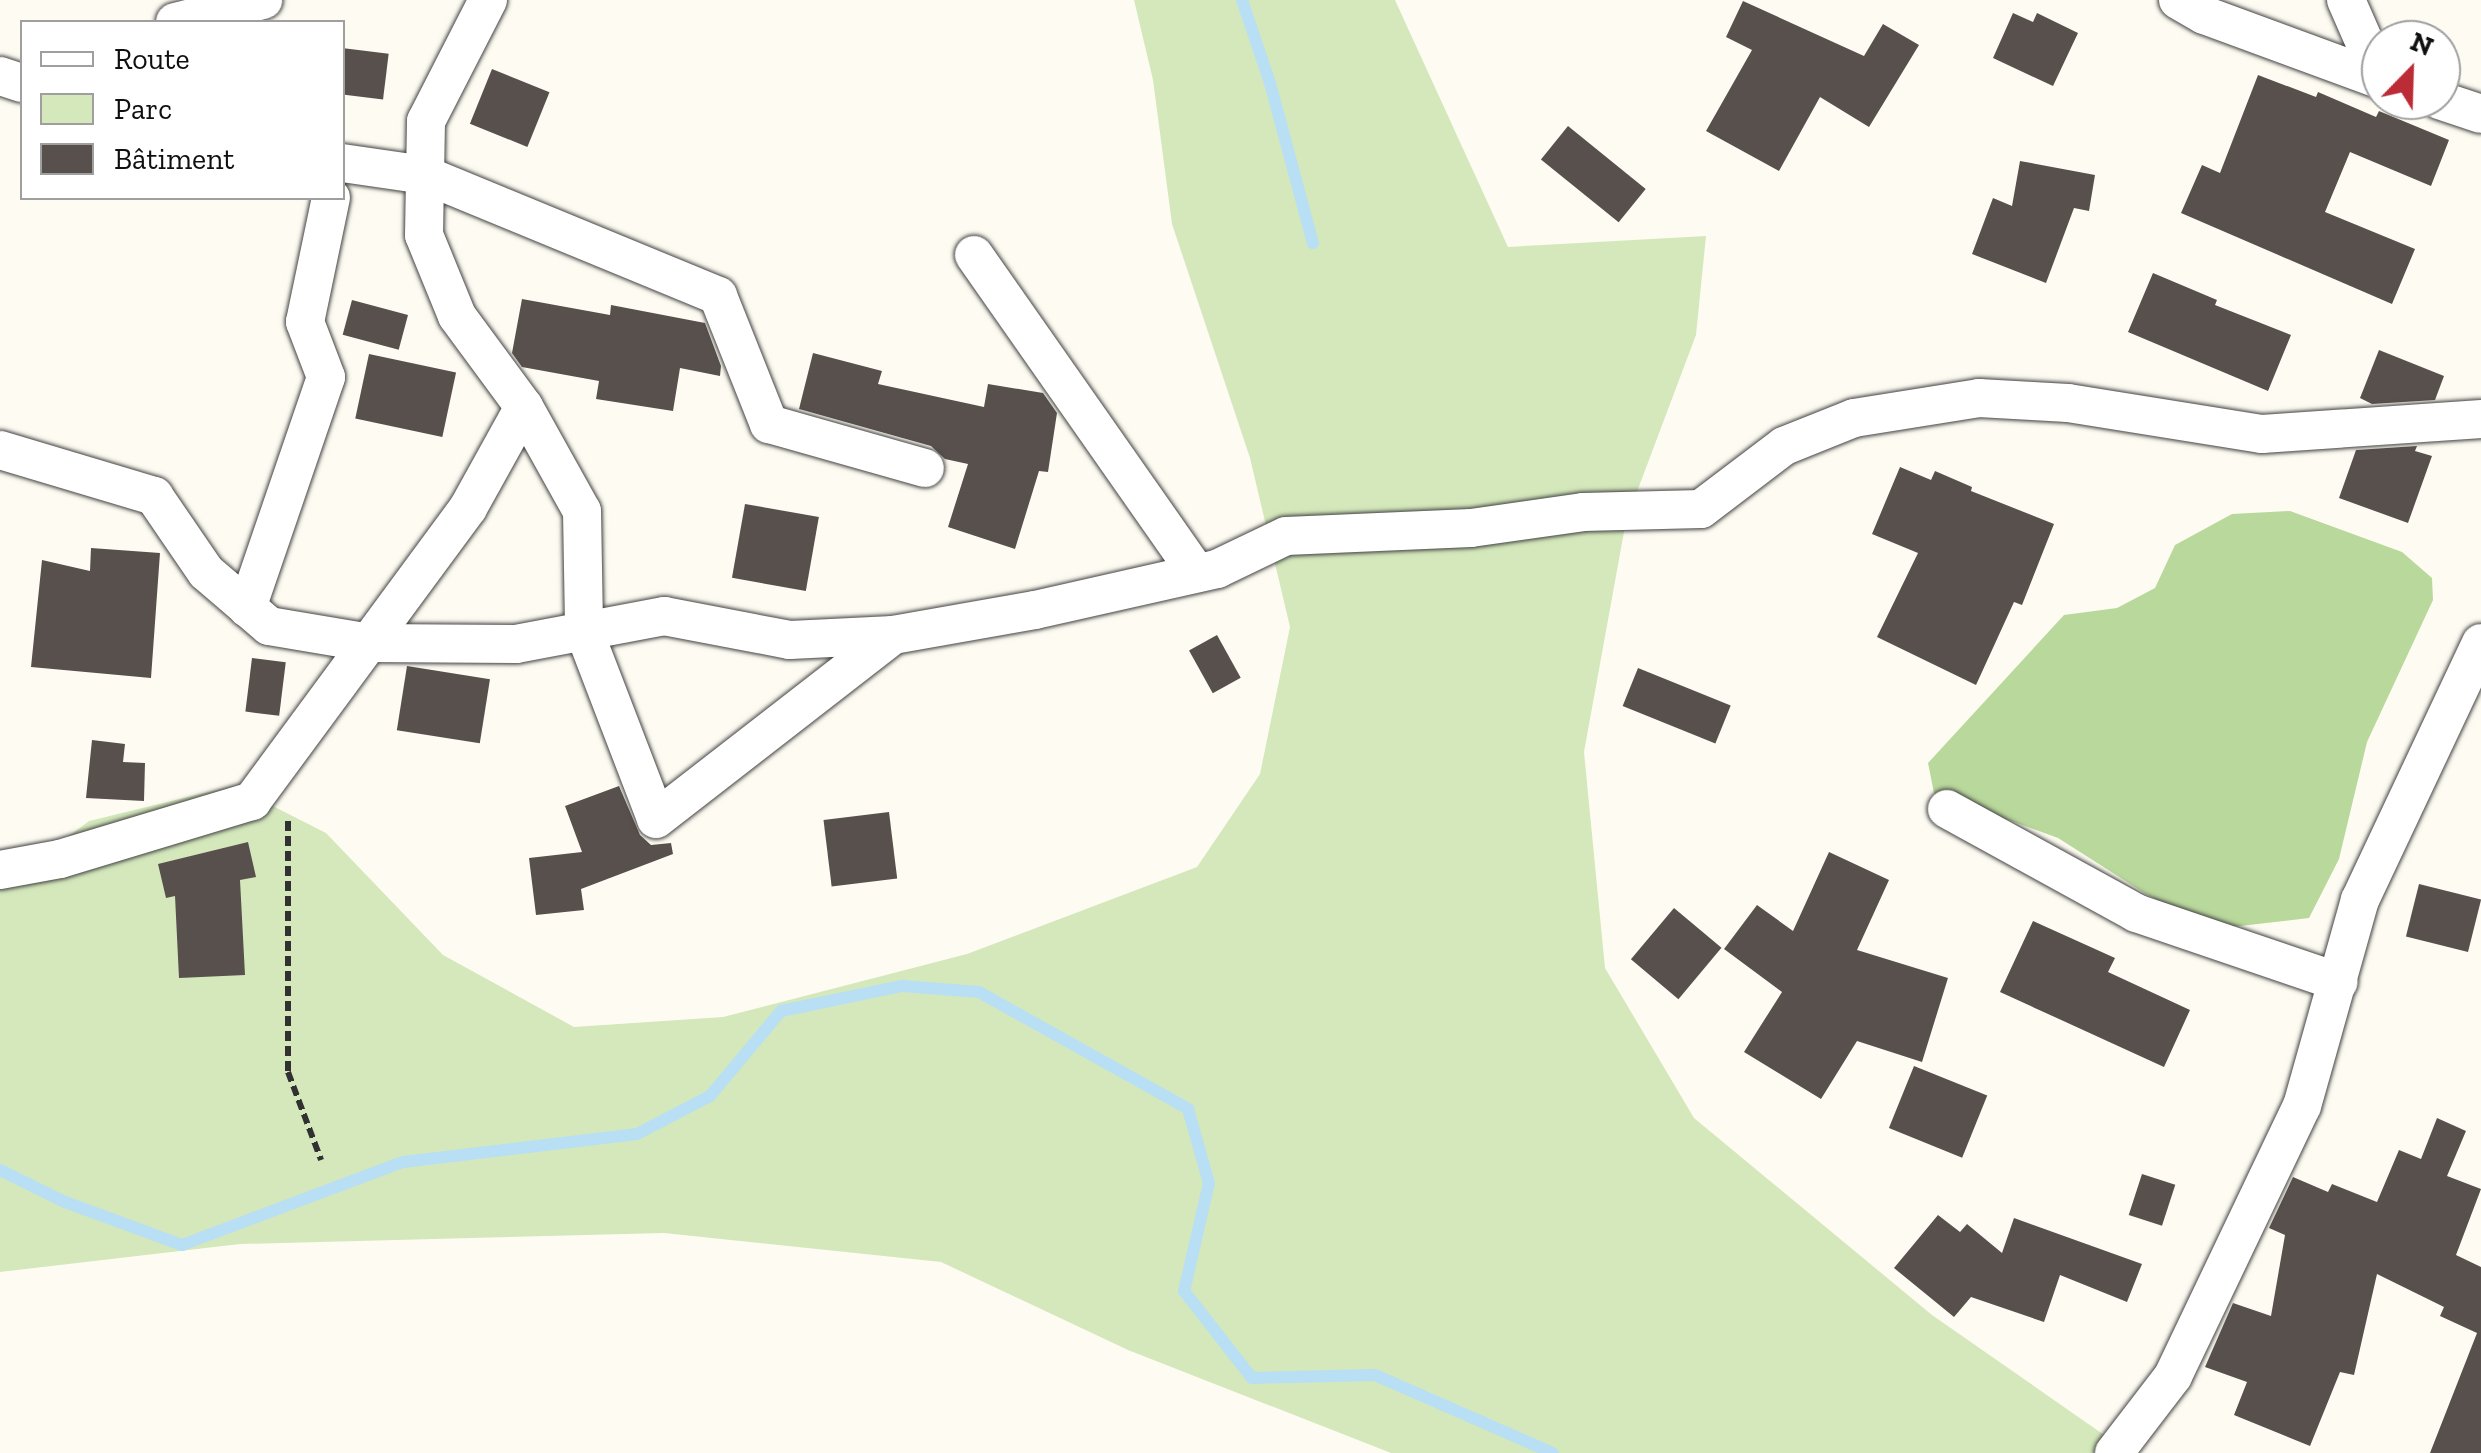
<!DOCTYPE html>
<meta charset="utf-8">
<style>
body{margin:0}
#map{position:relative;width:2481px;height:1453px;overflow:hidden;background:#fefcf2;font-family:"Zilla Slab",serif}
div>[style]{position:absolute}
.green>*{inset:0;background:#d4e8bc}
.forest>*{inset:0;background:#b9d89c}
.stream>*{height:12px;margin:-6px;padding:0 6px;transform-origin:6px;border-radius:6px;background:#b8dff4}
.building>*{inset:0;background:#58504c;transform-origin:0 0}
.path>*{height:6px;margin-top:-3px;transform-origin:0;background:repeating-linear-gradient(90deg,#313131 0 10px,transparent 0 15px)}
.roads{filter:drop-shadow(0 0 2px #424242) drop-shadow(0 0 2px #424242)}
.street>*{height:38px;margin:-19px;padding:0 19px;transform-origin:19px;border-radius:19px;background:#fff}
span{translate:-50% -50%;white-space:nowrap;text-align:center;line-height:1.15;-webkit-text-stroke:10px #fff;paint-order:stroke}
.legend{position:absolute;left:20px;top:20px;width:325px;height:180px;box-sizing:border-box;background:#fff;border:2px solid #9f9f9f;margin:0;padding:12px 18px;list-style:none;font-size:30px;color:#0f0f0f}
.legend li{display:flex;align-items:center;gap:20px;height:50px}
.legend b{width:50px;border:2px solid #9f9f9f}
.north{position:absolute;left:2361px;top:20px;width:100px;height:100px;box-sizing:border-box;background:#fff;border:2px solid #9f9f9f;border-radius:50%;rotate:23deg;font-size:28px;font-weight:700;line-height:40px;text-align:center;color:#0f0f0f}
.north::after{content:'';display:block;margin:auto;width:35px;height:45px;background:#bb2c36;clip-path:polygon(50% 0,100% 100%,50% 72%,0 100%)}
</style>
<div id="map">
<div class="green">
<div style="clip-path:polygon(1134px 0,1395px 0,1508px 247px,1706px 236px,1696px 335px,1626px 521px,1584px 752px,1605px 968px,1694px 1118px,1932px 1315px,2130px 1453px,1391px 1453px,1128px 1350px,941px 1262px,664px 1233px,240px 1244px,0 1272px,0 888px,89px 821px,233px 786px,326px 833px,443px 955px,574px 1027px,723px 1017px,967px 954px,1197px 867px,1260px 774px,1290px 627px,1250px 458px,1172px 224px,1153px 80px)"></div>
</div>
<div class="forest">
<div style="clip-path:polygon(2290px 511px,2402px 552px,2432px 578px,2433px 600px,2367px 742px,2339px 859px,2309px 918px,2214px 929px,2146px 894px,2058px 838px,1934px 793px,1928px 763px,2064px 615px,2117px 608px,2155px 588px,2175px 545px,2232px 514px)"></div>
</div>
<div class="stream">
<div style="left:1242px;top:0;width:88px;rotate:71.4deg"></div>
<div style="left:1270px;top:83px;width:166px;rotate:75deg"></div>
<div style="left:0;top:1170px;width:72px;rotate:26.2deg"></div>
<div style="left:65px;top:1202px;width:125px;rotate:20.2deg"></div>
<div style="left:182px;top:1245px;width:236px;rotate:-20.6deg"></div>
<div style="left:403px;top:1162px;width:236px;rotate:-6.8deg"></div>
<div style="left:637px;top:1134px;width:82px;rotate:-27.5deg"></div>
<div style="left:710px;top:1096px;width:111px;rotate:-50.1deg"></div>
<div style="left:781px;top:1011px;width:124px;rotate:-11.7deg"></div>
<div style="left:902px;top:986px;width:77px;rotate:4.5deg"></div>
<div style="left:979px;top:992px;width:240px;rotate:29.2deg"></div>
<div style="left:1188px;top:1109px;width:77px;rotate:74.2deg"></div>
<div style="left:1209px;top:1183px;width:111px;rotate:103deg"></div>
<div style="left:1184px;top:1291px;width:110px;rotate:52deg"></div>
<div style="left:1252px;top:1378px;width:123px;rotate:-1.4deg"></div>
<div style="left:1375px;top:1375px;width:194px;rotate:23.7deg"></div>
</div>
<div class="building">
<div style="clip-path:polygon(1743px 1px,1864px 56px,1883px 24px,1919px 45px,1869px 127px,1820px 97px,1779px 171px,1706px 131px,1752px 50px,1726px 37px)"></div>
<div style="clip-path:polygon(2013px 13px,2033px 22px,2037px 13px,2078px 33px,2053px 86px,1993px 58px)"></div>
<div style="left:342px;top:48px;width:47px;height:46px;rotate:7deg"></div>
<div style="left:492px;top:69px;width:62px;height:59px;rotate:22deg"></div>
<div style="clip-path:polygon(2258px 75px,2316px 97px,2318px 92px,2376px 117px,2379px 111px,2449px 140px,2431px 186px,2350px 152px,2325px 212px,2415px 249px,2392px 304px,2181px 213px,2202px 165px,2220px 173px)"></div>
<div style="left:1568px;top:126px;width:100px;height:43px;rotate:39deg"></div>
<div style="clip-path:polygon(2020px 161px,2095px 175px,2089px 211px,2074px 208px,2046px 283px,1972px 254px,1993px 198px,2012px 206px)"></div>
<div style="clip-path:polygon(2153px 273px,2217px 300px,2215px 305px,2291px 335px,2268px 391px,2128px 332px)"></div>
<div style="clip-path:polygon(522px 299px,610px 315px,611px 305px,705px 323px,721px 366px,720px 376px,680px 368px,673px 411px,596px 399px,599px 381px,522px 367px,512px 353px)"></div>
<div style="left:352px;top:300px;width:58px;height:36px;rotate:15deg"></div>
<div style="clip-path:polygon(2379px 350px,2444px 376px,2435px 400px,2372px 404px,2360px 398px)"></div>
<div style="clip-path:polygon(813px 353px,882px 371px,878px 384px,984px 407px,988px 384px,1043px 393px,1057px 413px,1048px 472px,1039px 471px,1015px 549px,948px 527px,968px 464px,945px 459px,931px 446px,799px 409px)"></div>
<div style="left:369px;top:354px;width:89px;height:66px;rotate:12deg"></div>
<div style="clip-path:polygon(2417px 446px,2415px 451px,2432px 456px,2408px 523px,2339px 498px,2356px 450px)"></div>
<div style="clip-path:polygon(1900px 467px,1931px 480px,1935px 471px,1972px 487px,1971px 491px,2054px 524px,2022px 605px,2014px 602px,1976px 685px,1877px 637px,1918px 553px,1872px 534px)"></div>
<div style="left:745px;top:504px;width:75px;height:75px;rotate:10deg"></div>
<div style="clip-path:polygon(91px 548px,160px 553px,151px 678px,31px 667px,42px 560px,90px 571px)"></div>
<div style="left:1217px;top:635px;width:49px;height:32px;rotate:61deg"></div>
<div style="left:252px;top:658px;width:34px;height:54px;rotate:7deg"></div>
<div style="left:407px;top:666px;width:84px;height:65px;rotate:9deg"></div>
<div style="left:1638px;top:668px;width:100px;height:41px;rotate:22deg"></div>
<div style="clip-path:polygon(92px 740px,125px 744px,123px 762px,145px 763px,144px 801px,86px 798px)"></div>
<div style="clip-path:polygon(619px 786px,640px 835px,651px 845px,671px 843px,673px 854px,581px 889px,584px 910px,536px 915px,529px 858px,582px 852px,565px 806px)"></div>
<div style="left:889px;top:812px;width:67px;height:66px;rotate:83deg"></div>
<div style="clip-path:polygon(248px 842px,256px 877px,240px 880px,245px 975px,179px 978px,175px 896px,166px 898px,158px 864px)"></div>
<div style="clip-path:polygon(1829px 852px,1889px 880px,1857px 950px,1948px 978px,1922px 1062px,1857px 1041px,1821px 1099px,1744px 1052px,1782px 992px,1724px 949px,1757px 905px,1793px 931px)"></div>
<div style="left:2419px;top:884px;width:64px;height:54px;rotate:14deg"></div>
<div style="left:1674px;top:908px;width:62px;height:67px;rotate:40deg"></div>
<div style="clip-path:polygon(2033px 921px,2115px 958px,2108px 972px,2190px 1010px,2164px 1067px,2000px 992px)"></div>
<div style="left:1914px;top:1066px;width:79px;height:67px;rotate:22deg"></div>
<div style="clip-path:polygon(2437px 1118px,2466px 1131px,2447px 1176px,2481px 1189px,2456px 1255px,2481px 1267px,2481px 1453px,2430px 1453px,2477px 1333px,2440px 1316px,2444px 1307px,2377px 1274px,2354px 1375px,2340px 1372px,2310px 1446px,2234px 1415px,2247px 1382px,2205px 1367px,2233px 1303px,2271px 1316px,2285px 1235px,2269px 1228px,2293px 1177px,2328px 1192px,2332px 1184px,2377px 1202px,2399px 1150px,2421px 1159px)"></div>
<div style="left:2142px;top:1174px;width:35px;height:43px;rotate:18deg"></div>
<div style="clip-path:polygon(1938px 1215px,1960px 1232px,1967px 1224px,2002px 1253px,2014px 1218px,2142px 1264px,2127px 1302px,2060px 1275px,2044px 1322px,1971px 1297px,1954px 1317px,1894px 1268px)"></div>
</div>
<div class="path">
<div style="left:288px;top:821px;width:251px;rotate:90deg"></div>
<div style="left:288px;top:1072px;width:94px;rotate:69.4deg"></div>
</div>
<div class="roads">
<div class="street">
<div style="left:488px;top:0;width:136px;rotate:117.1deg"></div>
<div style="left:426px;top:121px;width:114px;rotate:91deg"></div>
<div style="left:424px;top:235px;width:87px;rotate:67.8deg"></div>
<div style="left:457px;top:316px;width:113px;rotate:53.6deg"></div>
<div style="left:524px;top:407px;width:119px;rotate:60.9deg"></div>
<div style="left:582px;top:511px;width:120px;rotate:89deg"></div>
<div style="left:584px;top:631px;width:201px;rotate:69deg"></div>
<div style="left:656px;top:819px;width:300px;rotate:-37.8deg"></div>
<div style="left:2178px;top:0;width:30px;rotate:30deg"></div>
<div style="left:2204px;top:15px;width:189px;rotate:20.2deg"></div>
<div style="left:2346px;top:0;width:87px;rotate:66.4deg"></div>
<div style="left:175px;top:22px;width:91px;rotate:-14deg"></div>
<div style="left:0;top:76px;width:23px;rotate:18deg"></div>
<div style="left:2439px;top:100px;width:44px;rotate:18.4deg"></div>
<div style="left:342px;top:163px;width:84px;rotate:8.2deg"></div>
<div style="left:425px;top:175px;width:317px;rotate:22.4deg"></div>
<div style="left:718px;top:296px;width:138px;rotate:68.3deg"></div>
<div style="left:769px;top:424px;width:162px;rotate:15.8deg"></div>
<div style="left:974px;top:255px;width:388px;rotate:55deg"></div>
<div style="left:0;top:450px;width:161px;rotate:16.6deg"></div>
<div style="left:154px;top:496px;width:92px;rotate:55.6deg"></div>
<div style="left:206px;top:572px;width:83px;rotate:40.6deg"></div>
<div style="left:269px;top:626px;width:101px;rotate:9.6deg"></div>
<div style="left:369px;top:643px;width:147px;rotate:0.4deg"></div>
<div style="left:516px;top:644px;width:151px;rotate:-10.7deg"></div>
<div style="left:664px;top:616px;width:128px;rotate:10.8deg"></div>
<div style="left:790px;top:640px;width:103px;rotate:-2.8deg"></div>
<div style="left:893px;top:635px;width:144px;rotate:-10deg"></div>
<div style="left:1035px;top:610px;width:187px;rotate:-12.7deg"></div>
<div style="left:1217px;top:569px;width:76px;rotate:-25.6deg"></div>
<div style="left:1286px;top:536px;width:185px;rotate:-2.5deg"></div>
<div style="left:1471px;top:528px;width:113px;rotate:-8.1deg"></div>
<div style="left:1583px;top:512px;width:118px;rotate:-1.5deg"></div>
<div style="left:1701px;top:509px;width:104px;rotate:-37.2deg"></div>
<div style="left:1784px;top:446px;width:75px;rotate:-21.8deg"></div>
<div style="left:1854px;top:418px;width:127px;rotate:-9.1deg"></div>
<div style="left:1979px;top:398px;width:89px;rotate:3.2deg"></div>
<div style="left:2068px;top:403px;width:196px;rotate:9.1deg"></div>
<div style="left:2262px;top:434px;width:220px;rotate:-3.9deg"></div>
<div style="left:247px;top:608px;width:244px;rotate:-71.1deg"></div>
<div style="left:326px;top:377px;width:59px;rotate:-110.9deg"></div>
<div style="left:305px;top:322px;width:127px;rotate:-78.2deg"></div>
<div style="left:1947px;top:809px;width:216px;rotate:28.8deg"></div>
<div style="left:2136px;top:913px;width:214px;rotate:18.8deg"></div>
<div style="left:0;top:870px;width:61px;rotate:-10.4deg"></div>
<div style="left:60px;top:859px;width:201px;rotate:-16.8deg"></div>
<div style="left:252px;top:801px;width:364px;rotate:-53.6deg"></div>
<div style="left:468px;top:508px;width:115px;rotate:-61deg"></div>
<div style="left:2114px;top:1453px;width:97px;rotate:-52.5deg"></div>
<div style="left:2173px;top:1376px;width:299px;rotate:-64.5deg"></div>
<div style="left:2302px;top:1106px;width:214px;rotate:-74.3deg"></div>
<div style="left:2360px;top:900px;width:284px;rotate:-64.8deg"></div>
</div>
</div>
<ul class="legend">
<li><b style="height:12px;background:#fff"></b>Route</li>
<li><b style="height:28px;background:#d4e8bc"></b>Parc</li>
<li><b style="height:28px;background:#58504c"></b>Bâtiment</li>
</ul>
<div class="north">N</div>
</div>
